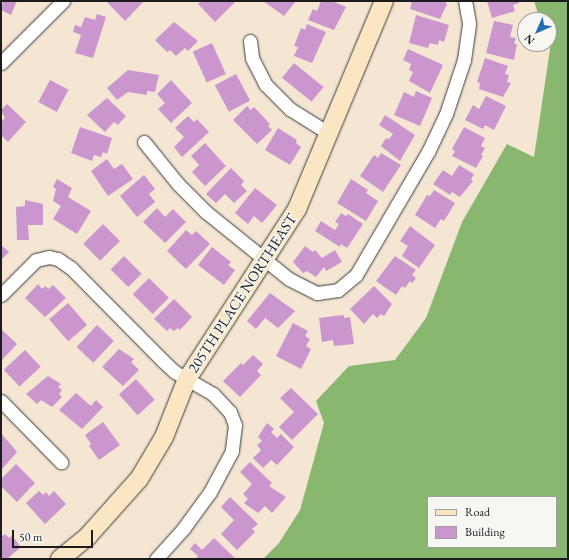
<!DOCTYPE html>
<style>
body{margin:0}
#map{position:relative;width:569px;height:560px;overflow:hidden;background:#f5e6d4;font-family:"EB Garamond",serif}
div>[style]{position:absolute}
.forest>*{inset:0;background:#8ab76f}
.building>*{inset:0;background:#cb96ce;transform-origin:0 0}
.roads{filter:drop-shadow(0 0 1px #3d3a38) drop-shadow(0 0 1px #3d3a38)}
.street>*{height:13px;margin:-6.5px;padding:0 6.5px;transform-origin:6.5px;border-radius:6.5px;background:#fff}
.secondary>*{height:18px;margin:-9px;padding:0 9px;transform-origin:9px;border-radius:9px;background:#fbe6c4}
span{translate:-50% -50%;white-space:nowrap;text-align:center;line-height:1.15;-webkit-text-stroke:3.5px #f6f6f2;paint-order:stroke}
.street-label{font-size:15px;color:#1c1c1c}
.frame{position:absolute;inset:0;border:2px solid #1c1c1c;pointer-events:none}
.legend{position:absolute;left:427px;top:496px;width:130px;height:52px;box-sizing:border-box;background:#f6f6f2;border:1px solid #9f9f9c;margin:0;padding:5px 7px;list-style:none;font-size:12px;color:#1c1c1c}
.legend li{display:flex;align-items:center;gap:8px;height:20px}
.legend b{width:20px;border:1px solid #9f9f9c}
.north{position:absolute;left:517px;top:12px;width:40px;height:40px;box-sizing:border-box;background:#f6f6f2;border:1px solid #9f9f9c;border-radius:50%;rotate:225deg;font-size:11px;font-weight:700;line-height:16px;text-align:center;color:#1c1c1c}
.north::after{content:'';display:block;margin:auto;width:14px;height:18px;background:#1f6fb2;clip-path:polygon(50% 0,100% 100%,50% 72%,0 100%)}
.scale{position:absolute;left:12px;top:530px;width:81px;height:18px;box-sizing:border-box;border:2px solid #1c1c1c;border-top:0;padding-left:5px;font-size:12px;line-height:14px;white-space:nowrap;color:#1c1c1c;-webkit-text-stroke:3px #f6f6f2;paint-order:stroke}
</style>
<div id="map">
<div class="forest">
<div style="clip-path:polygon(evenodd,534px 1px,568px 1px,568px 559px,263px 559px,279px 543px,300px 510px,324px 423px,316px 401px,349px 366px,395px 360px,426px 318px,462px 222px,507px 144px,534px 157px,550px 49px,549px 20px,540px 20px,534px 1px,428px 497px,556px 497px,556px 547px,428px 547px,428px 497px)"></div>
</div>
<div class="building">
<div style="clip-path:polygon(3px 1px,17px 1px,11px 15px,1px 10px)"></div>
<div style="clip-path:polygon(144px 1px,125px 21px,107px 2px,108px 1px)"></div>
<div style="clip-path:polygon(201px 1px,236px 1px,215px 22px,198px 4px)"></div>
<div style="clip-path:polygon(263px 1px,296px 1px,284px 16px)"></div>
<div style="clip-path:polygon(321px 1px,332px 1px,346px 7px,334px 30px,308px 20px,313px 9px,317px 11px)"></div>
<div style="clip-path:polygon(412px 1px,444px 1px,447px 4px,440px 19px,410px 9px)"></div>
<div style="clip-path:polygon(487px 1px,519px 1px,519px 3px,513px 5px,515px 11px,492px 18px)"></div>
<div style="clip-path:polygon(97px 14px,106px 17px,93px 58px,75px 53px,81px 35px,73px 32px,75px 25px,81px 27px,85px 17px,95px 20px)"></div>
<div style="clip-path:polygon(416px 15px,449px 25px,444px 42px,439px 40px,438px 45px,430px 43px,428px 48px,409px 43px)"></div>
<div style="clip-path:polygon(494px 21px,513px 25px,510px 37px,516px 38px,514px 44px,517px 44px,514px 60px,486px 53px)"></div>
<div style="clip-path:polygon(174px 22px,198px 41px,188px 51px,185px 48px,176px 56px,170px 50px,167px 52px,155px 40px)"></div>
<div style="clip-path:polygon(307px 24px,326px 32px,312px 63px,294px 56px,298px 47px,294px 46px,301px 28px,305px 30px)"></div>
<div style="left:212px;top:43px;width:34px;height:21px;rotate:66deg"></div>
<div style="clip-path:polygon(408px 49px,443px 65px,430px 93px,409px 81px,413px 72px,409px 70px,411px 64px,403px 60px)"></div>
<div style="clip-path:polygon(485px 58px,508px 66px,505px 74px,509px 75px,507px 82px,511px 83px,503px 97px,479px 89px,480px 83px,477px 82px)"></div>
<div style="left:294px;top:63px;width:38px;height:19px;rotate:39deg"></div>
<div style="clip-path:polygon(128px 70px,159px 75px,155px 92px,147px 91px,147px 95px,128px 92px,117px 100px,107px 88px)"></div>
<div style="left:236px;top:74px;width:30px;height:24px;rotate:62deg"></div>
<div style="left:50px;top:80px;width:21px;height:25px;rotate:28deg"></div>
<div style="clip-path:polygon(171px 80px,192px 103px,171px 123px,158px 109px,165px 103px,157px 94px)"></div>
<div style="clip-path:polygon(416px 91px,432px 98px,420px 126px,394px 115px,404px 92px,414px 97px)"></div>
<div style="clip-path:polygon(486px 96px,506px 106px,494px 130px,485px 125px,483px 129px,465px 120px,473px 105px,479px 109px)"></div>
<div style="clip-path:polygon(107px 98px,126px 116px,118px 125px,114px 122px,105px 132px,87px 115px)"></div>
<div style="clip-path:polygon(7px 104px,26px 122px,8px 142px,1px 135px,1px 122px,5px 118px,1px 110px)"></div>
<div style="clip-path:polygon(247px 106px,251px 110px,254px 107px,270px 124px,268px 126px,272px 130px,257px 144px,233px 120px)"></div>
<div style="clip-path:polygon(385px 115px,415px 135px,400px 161px,381px 146px,386px 138px,389px 139px,393px 134px,379px 125px)"></div>
<div style="clip-path:polygon(188px 116px,194px 122px,197px 119px,209px 132px,182px 157px,174px 147px,184px 137px,175px 128px)"></div>
<div style="clip-path:polygon(80px 127px,112px 138px,107px 154px,103px 152px,101px 157px,94px 155px,92px 161px,71px 153px)"></div>
<div style="clip-path:polygon(464px 127px,485px 138px,481px 146px,485px 148px,481px 155px,483px 156px,476px 168px,452px 156px,455px 151px,452px 149px)"></div>
<div style="clip-path:polygon(278px 128px,297px 140px,296px 143px,301px 147px,290px 165px,265px 150px)"></div>
<div style="clip-path:polygon(205px 143px,226px 166px,205px 186px,192px 172px,199px 165px,191px 156px)"></div>
<div style="clip-path:polygon(381px 153px,401px 165px,383px 192px,360px 176px,374px 155px,378px 158px)"></div>
<div style="clip-path:polygon(107px 159px,114px 169px,122px 164px,133px 179px,108px 196px,91px 171px)"></div>
<div style="clip-path:polygon(459px 165px,474px 174px,471px 180px,473px 181px,460px 197px,452px 192px,450px 195px,433px 184px,443px 170px,452px 176px)"></div>
<div style="clip-path:polygon(231px 168px,244px 181px,241px 185px,247px 191px,234px 203px,225px 194px,216px 203px,206px 194px)"></div>
<div style="clip-path:polygon(144px 175px,155px 189px,149px 194px,155px 202px,137px 217px,120px 196px)"></div>
<div style="clip-path:polygon(57px 179px,72px 188px,68px 197px,91px 211px,77px 234px,53px 219px,61px 206px,53px 201px,56px 189px,53px 187px)"></div>
<div style="clip-path:polygon(351px 179px,368px 190px,366px 193px,378px 201px,366px 221px,337px 203px)"></div>
<div style="clip-path:polygon(255px 188px,277px 205px,262px 223px,254px 216px,248px 224px,235px 213px)"></div>
<div style="clip-path:polygon(434px 190px,455px 203px,444px 221px,441px 219px,435px 228px,415px 215px,427px 195px,430px 196px)"></div>
<div style="clip-path:polygon(25px 200px,43px 204px,43px 225px,28px 225px,29px 240px,17px 240px,16px 207px,25px 206px)"></div>
<div style="clip-path:polygon(157px 208px,165px 217px,173px 209px,186px 222px,165px 243px,143px 222px)"></div>
<div style="clip-path:polygon(341px 213px,346px 216px,348px 214px,363px 224px,347px 248px,341px 244px,340px 247px,315px 231px,321px 221px,335px 230px,339px 224px,335px 222px)"></div>
<div style="left:103px;top:224px;width:24px;height:28px;rotate:45deg"></div>
<div style="clip-path:polygon(410px 226px,435px 245px,419px 268px,402px 256px,408px 246px,400px 241px)"></div>
<div style="clip-path:polygon(186px 230px,192px 235px,196px 231px,210px 244px,186px 269px,167px 251px)"></div>
<div style="clip-path:polygon(1px 245px,9px 252px,1px 260px)"></div>
<div style="clip-path:polygon(305px 246px,313px 252px,315px 250px,322px 258px,335px 250px,342px 262px,326px 271px,324px 267px,316px 277px,307px 271px,303px 273px,293px 262px)"></div>
<div style="clip-path:polygon(212px 247px,231px 262px,228px 265px,235px 270px,224px 285px,198px 265px)"></div>
<div style="left:124px;top:256px;width:25px;height:19px;rotate:45deg"></div>
<div style="clip-path:polygon(395px 256px,416px 270px,412px 275px,416px 278px,412px 283px,410px 281px,405px 288px,402px 286px,396px 295px,376px 281px)"></div>
<div style="left:149px;top:278px;width:28px;height:23px;rotate:45deg"></div>
<div style="clip-path:polygon(38px 284px,42px 289px,45px 286px,49px 289px,53px 285px,66px 298px,45px 317px,25px 298px)"></div>
<div style="clip-path:polygon(374px 286px,392px 304px,384px 316px,381px 314px,377px 318px,373px 314px,364px 324px,350px 309px)"></div>
<div style="clip-path:polygon(270px 293px,295px 311px,278px 328px,265px 318px,256px 329px,247px 321px)"></div>
<div style="clip-path:polygon(174px 299px,192px 317px,180px 330px,178px 328px,174px 331px,170px 328px,167px 331px,154px 319px)"></div>
<div style="left:68px;top:303px;width:29px;height:25px;rotate:49deg"></div>
<div style="clip-path:polygon(344px 315px,344px 318px,350px 317px,354px 344px,334px 346px,333px 340px,322px 342px,319px 318px)"></div>
<div style="clip-path:polygon(293px 323px,308px 331px,305px 336px,310px 339px,306px 346px,311px 349px,301px 369px,276px 356px)"></div>
<div style="left:97px;top:325px;width:23px;height:30px;rotate:43deg"></div>
<div style="clip-path:polygon(1px 329px,17px 344px,1px 361px)"></div>
<div style="clip-path:polygon(119px 349px,134px 359px,131px 362px,139px 370px,123px 386px,102px 367px)"></div>
<div style="left:25px;top:350px;width:23px;height:29px;rotate:47deg"></div>
<div style="clip-path:polygon(253px 355px,263px 364px,257px 371px,261px 375px,240px 397px,223px 381px,241px 363px,243px 365px)"></div>
<div style="clip-path:polygon(48px 376px,61px 384px,58px 387px,62px 390px,59px 394px,62px 397px,52px 407px,41px 400px,37px 404px,26px 394px)"></div>
<div style="left:136px;top:379px;width:28px;height:23px;rotate:48deg"></div>
<div style="clip-path:polygon(291px 388px,318px 414px,292px 440px,279px 427px,294px 412px,280px 398px)"></div>
<div style="clip-path:polygon(76px 393px,91px 406px,96px 400px,103px 407px,82px 429px,59px 410px)"></div>
<div style="clip-path:polygon(103px 422px,120px 445px,99px 460px,89px 446px,91px 444px,85px 435px)"></div>
<div style="clip-path:polygon(267px 423px,274px 429px,271px 432px,277px 438px,281px 434px,294px 447px,277px 465px,271px 460px,263px 468px,253px 458px,261px 450px,257px 445px,262px 441px,258px 437px)"></div>
<div style="clip-path:polygon(1px 433px,17px 452px,2px 469px,1px 468px)"></div>
<div style="clip-path:polygon(250px 462px,272px 483px,269px 486px,286px 497px,272px 513px,265px 506px,258px 513px,244px 503px,248px 499px,243px 494px,252px 484px,240px 472px)"></div>
<div style="clip-path:polygon(16px 464px,35px 483px,17px 502px,1px 486px,1px 479px)"></div>
<div style="clip-path:polygon(39px 491px,43px 495px,46px 492px,49px 496px,54px 491px,66px 504px,45px 524px,26px 503px)"></div>
<div style="clip-path:polygon(230px 497px,258px 524px,252px 529px,255px 532px,237px 550px,221px 534px,234px 520px,221px 507px)"></div>
<div style="clip-path:polygon(1px 534px,3px 536px,5px 534px,9px 538px,12px 536px,21px 547px,7px 559px,1px 559px)"></div>
<div style="clip-path:polygon(214px 538px,236px 559px,195px 559px,198px 556px,190px 549px,195px 543px,202px 550px)"></div>
</div>
<div class="roads">
<div class="street">
<div style="left:250px;top:41px;width:17px;rotate:83deg"></div>
<div style="left:252px;top:58px;width:30px;rotate:63deg"></div>
<div style="left:266px;top:85px;width:34px;rotate:45deg"></div>
<div style="left:290px;top:109px;width:47px;rotate:32deg"></div>
<div style="left:1px;top:63px;width:88px;rotate:-45deg"></div>
<div style="left:144px;top:142px;width:54px;rotate:51deg"></div>
<div style="left:178px;top:184px;width:40px;rotate:45deg"></div>
<div style="left:206px;top:212px;width:107px;rotate:38.9deg"></div>
<div style="left:289px;top:279px;width:31px;rotate:27deg"></div>
<div style="left:317px;top:293px;width:21px;rotate:-8deg"></div>
<div style="left:338px;top:290px;width:23px;rotate:-40deg"></div>
<div style="left:356px;top:275px;width:143px;rotate:-59.7deg"></div>
<div style="left:428px;top:152px;width:42px;rotate:-64.7deg"></div>
<div style="left:446px;top:114px;width:57px;rotate:-71.6deg"></div>
<div style="left:464px;top:60px;width:37px;rotate:-82deg"></div>
<div style="left:469px;top:23px;width:22px;rotate:-100deg"></div>
<div style="left:1px;top:295px;width:49px;rotate:-45deg"></div>
<div style="left:36px;top:260px;width:13px;rotate:-13deg"></div>
<div style="left:49px;top:257px;width:9px;rotate:13deg"></div>
<div style="left:58px;top:259px;width:16px;rotate:35deg"></div>
<div style="left:71px;top:268px;width:131px;rotate:45.3deg"></div>
<div style="left:163px;top:361px;width:16px;rotate:43deg"></div>
<div style="left:175px;top:372px;width:44px;rotate:30.1deg"></div>
<div style="left:213px;top:394px;width:25px;rotate:47deg"></div>
<div style="left:230px;top:412px;width:14px;rotate:69deg"></div>
<div style="left:235px;top:425px;width:26px;rotate:97deg"></div>
<div style="left:232px;top:451px;width:47px;rotate:118.2deg"></div>
<div style="left:210px;top:492px;width:46px;rotate:126.1deg"></div>
<div style="left:183px;top:529px;width:40px;rotate:132deg"></div>
<div style="left:1px;top:401px;width:86px;rotate:45.5deg"></div>
</div>
<div class="secondary">
<div style="left:60px;top:559px;width:36px;rotate:-39deg"></div>
<div style="left:88px;top:536px;width:76px;rotate:-48.2deg"></div>
<div style="left:139px;top:479px;width:49px;rotate:-59.2deg"></div>
<div style="left:164px;top:437px;width:62px;rotate:-68.4deg"></div>
<div style="left:187px;top:379px;width:202px;rotate:-57.1deg"></div>
<div style="left:297px;top:209px;width:225px;rotate:-67.3deg"></div>
</div>
</div>
<div class="street-label">
<span style="left:242px;top:293px;rotate:-57deg">205TH PLACE NORTHEAST</span>
</div>
<div class="frame"></div>
<ul class="legend">
<li><b style="height:5px;background:#fbe6c4"></b>Road</li>
<li><b style="height:11px;background:#cb96ce"></b>Building</li>
</ul>
<div class="north">N</div>
<div class="scale">50 m</div>
</div>
